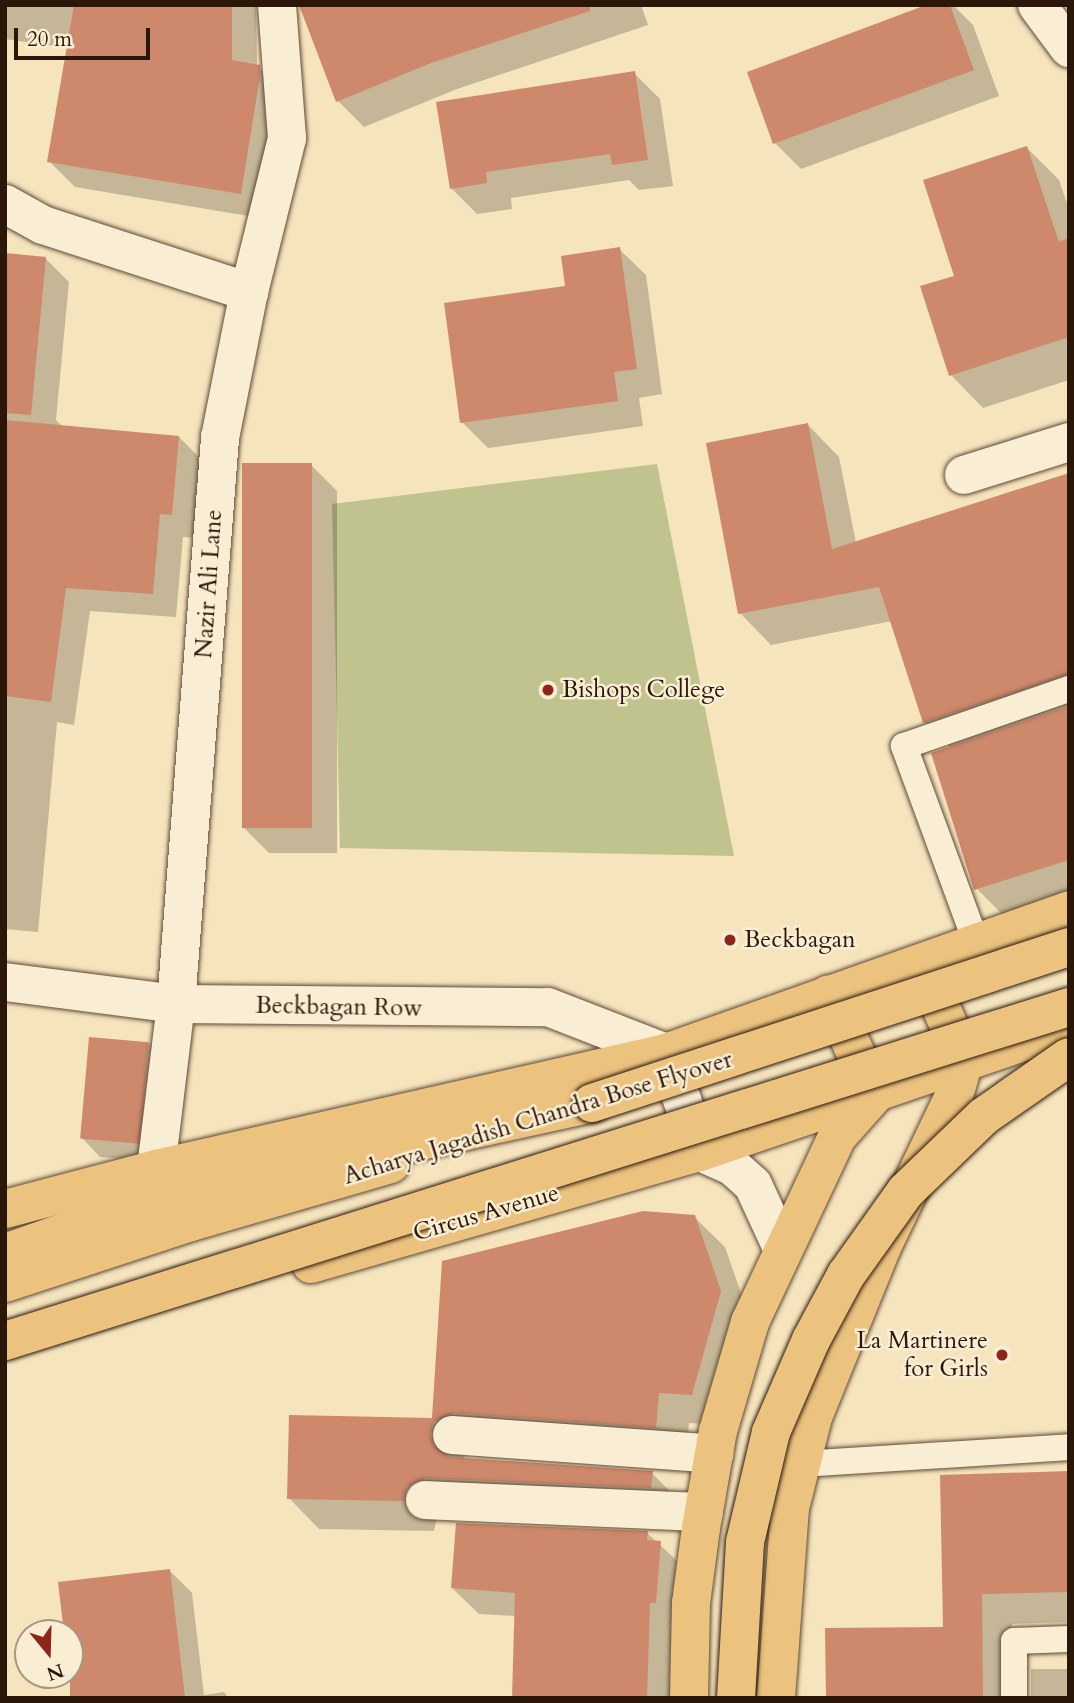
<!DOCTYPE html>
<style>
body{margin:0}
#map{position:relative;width:1074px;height:1703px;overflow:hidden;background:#f6e4bd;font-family:Cardo,serif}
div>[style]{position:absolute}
.green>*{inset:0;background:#c0c38e}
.shadow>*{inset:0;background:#0003;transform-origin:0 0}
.building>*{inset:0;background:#ce886c;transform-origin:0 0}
.roads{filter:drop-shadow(0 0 2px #5e4a37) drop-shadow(0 0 2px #5e4a37)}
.service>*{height:26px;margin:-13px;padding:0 13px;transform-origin:13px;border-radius:13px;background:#f9edd4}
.minor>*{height:38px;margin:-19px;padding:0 19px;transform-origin:19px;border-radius:19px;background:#f9edd4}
.tertiary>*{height:38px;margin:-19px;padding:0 19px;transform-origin:19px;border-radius:19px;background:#f9edd4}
.primary>*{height:38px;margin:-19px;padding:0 19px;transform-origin:19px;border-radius:19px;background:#ebc27e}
.motorway>*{height:38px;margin:-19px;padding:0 19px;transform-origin:19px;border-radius:19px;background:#ebc27e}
.bridges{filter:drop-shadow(0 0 2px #2b170a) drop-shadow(0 0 2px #2b170a)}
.trunk-bridge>*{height:38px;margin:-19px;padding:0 19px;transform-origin:19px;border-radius:19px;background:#ebc27e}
.motorway-bridge>*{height:38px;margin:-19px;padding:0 19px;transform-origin:19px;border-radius:19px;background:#ebc27e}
.dots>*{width:19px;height:19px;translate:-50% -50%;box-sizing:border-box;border:4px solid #f9edd4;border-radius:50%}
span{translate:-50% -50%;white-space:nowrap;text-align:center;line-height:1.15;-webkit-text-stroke:5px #f9edd4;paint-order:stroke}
.street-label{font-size:24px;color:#2b170a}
.poi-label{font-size:24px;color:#2b170a}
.left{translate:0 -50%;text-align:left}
.right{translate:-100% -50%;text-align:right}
.frame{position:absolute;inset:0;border:7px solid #2b170a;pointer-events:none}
.north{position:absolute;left:14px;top:1619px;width:70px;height:70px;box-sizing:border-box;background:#f9edd4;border:2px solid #a79783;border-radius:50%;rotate:161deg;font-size:19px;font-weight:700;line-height:28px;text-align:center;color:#2b170a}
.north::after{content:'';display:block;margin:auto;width:24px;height:32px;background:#8f2418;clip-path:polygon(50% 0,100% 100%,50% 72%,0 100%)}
.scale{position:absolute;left:14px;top:28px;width:136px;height:32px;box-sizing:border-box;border:4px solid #2b170a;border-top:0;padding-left:9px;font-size:21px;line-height:24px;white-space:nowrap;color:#2b170a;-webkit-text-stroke:5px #f9edd4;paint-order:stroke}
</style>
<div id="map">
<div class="green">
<div style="clip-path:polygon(657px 464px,734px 856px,340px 848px,332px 504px)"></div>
</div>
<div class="shadow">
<div style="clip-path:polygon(5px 5px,256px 5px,257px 66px,285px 93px,266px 219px,75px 187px,49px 161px,68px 48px,5px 39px)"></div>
<div style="clip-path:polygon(302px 5px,641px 5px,648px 25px,457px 89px,364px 127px,338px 101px)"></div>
<div style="clip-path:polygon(931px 5px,953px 5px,973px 25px,999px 96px,801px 169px,775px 143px)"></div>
<div style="clip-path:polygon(634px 73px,660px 99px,673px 186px,639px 190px,629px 180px,511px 198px,512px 209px,477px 214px,451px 188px)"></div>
<div style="clip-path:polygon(1027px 148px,1059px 180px,1069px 209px,1069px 380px,983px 408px,951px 375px,922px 288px,956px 277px)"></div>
<div style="clip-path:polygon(619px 249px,646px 275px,662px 394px,639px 398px,643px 426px,488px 448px,462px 422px,567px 288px)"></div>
<div style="clip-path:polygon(5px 255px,45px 258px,69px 282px,56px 420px,63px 427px,179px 437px,203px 461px,195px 538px,183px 537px,176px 617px,90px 611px,74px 725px,57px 722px,38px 932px,5px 929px)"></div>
<div style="clip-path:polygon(808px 425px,839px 457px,856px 543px,1069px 475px,1069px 898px,1005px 917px,974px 886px,951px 748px,924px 722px,892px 621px,771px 645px,740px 613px)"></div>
<div style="clip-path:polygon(311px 465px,337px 491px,337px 853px,269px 853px,243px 827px)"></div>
<div style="clip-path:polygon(149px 1043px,167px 1061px,155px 1161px,100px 1157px,82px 1138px)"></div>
<div style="clip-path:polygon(694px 1217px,725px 1247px,751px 1322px,722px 1425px,689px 1423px,686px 1457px,472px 1446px,463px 1459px,652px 1473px,682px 1504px,437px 1518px,434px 1531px,319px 1529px,289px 1498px,433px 1419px)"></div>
<div style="clip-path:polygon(1069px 1473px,1069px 1622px,1012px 1624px,1012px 1684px,1026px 1698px,828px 1698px,945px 1628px)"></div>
<div style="clip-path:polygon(647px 1533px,686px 1569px,674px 1698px,513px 1698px,516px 1616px,479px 1614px,452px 1588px)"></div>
<div style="clip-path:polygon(170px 1571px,192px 1593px,204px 1695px,224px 1692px,229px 1698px,96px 1698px,70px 1652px,70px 1633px,66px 1633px)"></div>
<div style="left:1031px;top:1669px;width:38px;height:29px"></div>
</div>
<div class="building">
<div style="clip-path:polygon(74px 5px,232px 5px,232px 60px,260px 65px,260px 76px,241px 194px,47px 162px)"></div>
<div style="clip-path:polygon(299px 5px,589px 5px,590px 11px,431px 63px,336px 102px)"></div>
<div style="clip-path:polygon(926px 5px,950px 5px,974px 70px,773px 144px,747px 72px)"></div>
<div style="clip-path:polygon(635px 71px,648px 160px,612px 165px,610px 154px,486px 172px,487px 183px,450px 189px,436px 102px)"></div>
<div style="clip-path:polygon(1027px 146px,1059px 242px,1069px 238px,1069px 337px,949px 376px,920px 286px,954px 276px,923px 180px)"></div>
<div style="clip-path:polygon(620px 247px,637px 369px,614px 372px,618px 401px,460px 423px,444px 303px,565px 286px,561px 256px)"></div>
<div style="clip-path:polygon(5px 253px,46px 257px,31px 415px,5px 413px)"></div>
<div style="clip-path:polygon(5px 420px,179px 436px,172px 515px,160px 514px,153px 594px,66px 588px,51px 702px,5px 696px)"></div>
<div style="clip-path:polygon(808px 423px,832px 549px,1069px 473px,1069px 674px,923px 723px,879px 587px,738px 614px,706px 443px)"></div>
<div style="left:242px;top:463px;width:70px;height:365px"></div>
<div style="clip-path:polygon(1069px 706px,1069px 860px,974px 890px,931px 753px)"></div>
<div style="left:89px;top:1037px;width:60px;height:102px;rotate:5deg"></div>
<div style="clip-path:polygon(643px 1211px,695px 1215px,721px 1291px,692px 1395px,659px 1393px,656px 1428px,454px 1413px,434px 1422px,430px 1434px,433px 1445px,450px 1457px,653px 1471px,651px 1488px,426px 1478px,407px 1488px,403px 1501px,287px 1499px,289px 1415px,432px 1418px,442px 1261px)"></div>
<div style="clip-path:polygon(1069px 1471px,1069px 1592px,982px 1594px,983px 1698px,826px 1698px,825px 1628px,943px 1627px,940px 1475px)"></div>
<div style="clip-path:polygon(456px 1523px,648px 1531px,647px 1540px,661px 1541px,656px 1603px,650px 1603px,647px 1698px,512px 1698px,515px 1593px,451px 1588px)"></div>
<div style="clip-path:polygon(170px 1569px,185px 1698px,70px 1698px,70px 1633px,64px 1633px,58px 1582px)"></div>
</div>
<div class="roads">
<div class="service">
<div style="left:976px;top:942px;width:209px;rotate:-110.2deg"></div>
<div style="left:904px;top:746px;width:175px;rotate:-19.1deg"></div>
<div style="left:801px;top:1464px;width:269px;rotate:-3.6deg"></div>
<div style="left:1014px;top:1698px;width:57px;rotate:-90deg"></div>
<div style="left:1014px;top:1641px;width:55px;rotate:-2.1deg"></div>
</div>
<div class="minor">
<div style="left:5px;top:204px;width:43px;rotate:28.9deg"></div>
<div style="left:43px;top:225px;width:217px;rotate:18deg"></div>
<div style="left:964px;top:475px;width:110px;rotate:-17.4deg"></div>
<div style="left:5px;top:982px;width:172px;rotate:7.3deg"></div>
<div style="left:176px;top:1004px;width:372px;rotate:0.5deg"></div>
<div style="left:548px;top:1007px;width:127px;rotate:21.3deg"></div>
<div style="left:666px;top:1053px;width:105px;rotate:71deg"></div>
<div style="left:700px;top:1152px;width:35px;rotate:24deg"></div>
<div style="left:732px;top:1166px;width:28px;rotate:42deg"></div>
<div style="left:753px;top:1185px;width:72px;rotate:65.2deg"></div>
<div style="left:156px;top:1169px;width:166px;rotate:-83.1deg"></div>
<div style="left:176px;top:1004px;width:568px;rotate:-85.55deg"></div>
<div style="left:220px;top:438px;width:149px;rotate:-78.8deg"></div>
<div style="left:249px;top:292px;width:159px;rotate:-76.1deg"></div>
<div style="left:287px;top:138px;width:133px;rotate:-94.3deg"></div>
<div style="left:452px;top:1435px;width:263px;rotate:4.1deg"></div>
<div style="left:425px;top:1500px;width:279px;rotate:2.5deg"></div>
</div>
<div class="tertiary">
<div style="left:1037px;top:5px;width:54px;rotate:53.3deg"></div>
</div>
<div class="primary">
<div style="left:922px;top:963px;width:107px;rotate:66.8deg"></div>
<div style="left:5px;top:1209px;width:156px;rotate:-14.8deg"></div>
<div style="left:156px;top:1169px;width:523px;rotate:-12.81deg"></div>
<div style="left:666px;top:1053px;width:428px;rotate:-19.5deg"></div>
<div style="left:311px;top:1264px;width:405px;rotate:-16.1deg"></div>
<div style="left:700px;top:1152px;width:375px;rotate:-18.8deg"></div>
<div style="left:5px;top:1283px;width:196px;rotate:-18.2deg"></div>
<div style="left:191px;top:1222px;width:208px;rotate:-16.2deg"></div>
<div style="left:689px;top:1698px;width:95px;rotate:-88.8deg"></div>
<div style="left:691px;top:1603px;width:76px;rotate:-82.4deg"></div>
<div style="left:701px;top:1528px;width:98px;rotate:-80.1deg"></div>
<div style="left:718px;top:1431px;width:114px;rotate:-73.6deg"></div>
<div style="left:750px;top:1322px;width:204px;rotate:-64.8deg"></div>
<div style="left:837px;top:1137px;width:57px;rotate:-48.5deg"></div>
<div style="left:875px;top:1094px;width:110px;rotate:-115.2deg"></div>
<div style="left:776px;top:1698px;width:191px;rotate:-85.8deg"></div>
<div style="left:790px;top:1508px;width:94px;rotate:-75.8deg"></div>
<div style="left:813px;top:1417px;width:183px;rotate:-67.9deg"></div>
<div style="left:882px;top:1247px;width:167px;rotate:-64.5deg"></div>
<div style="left:954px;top:1096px;width:36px;rotate:-74deg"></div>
</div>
<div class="motorway">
<div style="left:5px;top:1253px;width:165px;rotate:-19.4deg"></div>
<div style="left:161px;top:1198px;width:441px;rotate:-12.4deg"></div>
</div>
</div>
<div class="bridges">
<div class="trunk-bridge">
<div style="left:736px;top:1698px;width:156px;rotate:-86.7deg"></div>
<div style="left:745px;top:1542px;width:113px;rotate:-76.7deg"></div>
<div style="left:771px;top:1432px;width:100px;rotate:-66.5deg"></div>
<div style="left:811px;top:1340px;width:74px;rotate:-61.7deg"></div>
<div style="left:846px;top:1275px;width:103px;rotate:-54.5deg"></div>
<div style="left:906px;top:1191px;width:108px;rotate:-43.9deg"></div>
<div style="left:984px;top:1116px;width:103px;rotate:-34.8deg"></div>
</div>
<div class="motorway-bridge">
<div style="left:592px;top:1103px;width:502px;rotate:-18.11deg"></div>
<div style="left:5px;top:1341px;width:1115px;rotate:-17.43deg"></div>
</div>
</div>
<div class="dots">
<div style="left:548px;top:690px;background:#8f2418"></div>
<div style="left:730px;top:940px;background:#8f2418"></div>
<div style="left:1002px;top:1355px;background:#8f2418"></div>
</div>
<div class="street-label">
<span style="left:209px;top:584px;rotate:-86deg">Nazir Ali Lane</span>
<span style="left:339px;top:1007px;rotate:1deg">Beckbagan Row</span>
<span style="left:538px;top:1118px;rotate:-17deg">Acharya Jagadish Chandra Bose Flyover</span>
<span style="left:486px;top:1213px;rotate:-16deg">Circus Avenue</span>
</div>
<div class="poi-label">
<span class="left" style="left:562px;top:690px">Bishops College</span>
<span class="left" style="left:744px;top:940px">Beckbagan</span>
<span class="right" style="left:988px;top:1355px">La Martinere<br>for Girls</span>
</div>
<div class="frame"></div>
<div class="north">N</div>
<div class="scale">20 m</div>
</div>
